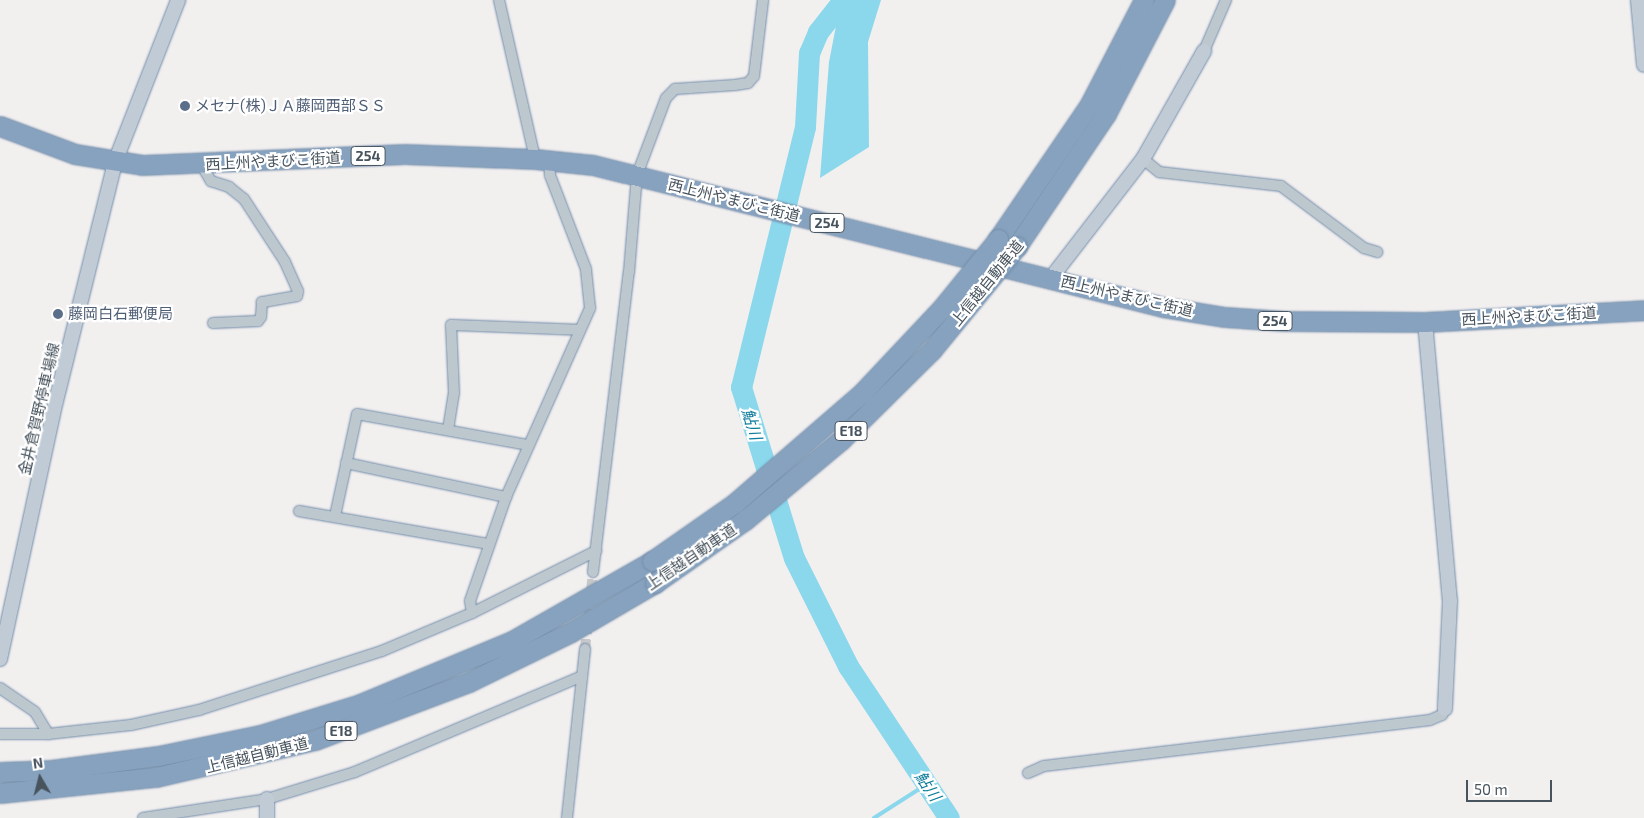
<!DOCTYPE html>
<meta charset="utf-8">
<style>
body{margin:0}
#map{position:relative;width:1644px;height:818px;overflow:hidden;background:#f2efef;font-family:"Exo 2","Noto Sans JP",sans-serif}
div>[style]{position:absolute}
.water>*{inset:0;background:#8bd8ec}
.stream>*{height:4px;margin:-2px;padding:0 2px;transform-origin:2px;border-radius:2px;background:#8bd8ec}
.river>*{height:21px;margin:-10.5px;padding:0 10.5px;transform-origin:10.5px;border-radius:10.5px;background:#8bd8ec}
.street-tunnel>*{height:10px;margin-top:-5px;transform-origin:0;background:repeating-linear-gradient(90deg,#c7c8ca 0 10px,transparent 0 15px)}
.roads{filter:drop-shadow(0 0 1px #728daa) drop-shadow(0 0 1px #728daa)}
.street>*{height:10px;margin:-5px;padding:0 5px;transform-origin:5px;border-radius:5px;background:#bdc7ce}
.secondary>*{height:14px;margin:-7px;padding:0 7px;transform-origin:7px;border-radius:7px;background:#c0cbd6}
.highway>*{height:19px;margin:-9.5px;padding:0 9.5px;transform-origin:9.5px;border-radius:9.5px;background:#87a2be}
.bridges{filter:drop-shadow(0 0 1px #728daa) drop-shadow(0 0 1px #728daa)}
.highway-bridge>*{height:19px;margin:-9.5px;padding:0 9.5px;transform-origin:9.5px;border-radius:9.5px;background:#87a2be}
.dots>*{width:14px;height:14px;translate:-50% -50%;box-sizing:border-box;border:2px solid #fff;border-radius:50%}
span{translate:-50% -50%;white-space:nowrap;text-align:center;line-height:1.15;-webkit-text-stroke:4.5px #fff;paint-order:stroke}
.shield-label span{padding:1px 4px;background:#fff;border:1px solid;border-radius:4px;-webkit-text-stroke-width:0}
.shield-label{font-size:14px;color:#47535d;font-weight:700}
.service-label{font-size:15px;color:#4e5e75}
.left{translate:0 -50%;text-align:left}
.street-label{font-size:15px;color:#47535d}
.water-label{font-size:16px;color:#0d7d9b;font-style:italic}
.north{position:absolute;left:15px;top:753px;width:50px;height:50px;-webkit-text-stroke:4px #fff;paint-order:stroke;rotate:352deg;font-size:14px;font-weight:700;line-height:20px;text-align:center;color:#47535d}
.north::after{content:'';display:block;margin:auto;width:18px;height:22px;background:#47535d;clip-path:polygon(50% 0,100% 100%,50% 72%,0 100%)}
.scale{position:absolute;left:1466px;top:780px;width:86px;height:22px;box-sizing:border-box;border:2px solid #47535d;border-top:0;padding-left:6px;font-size:15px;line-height:18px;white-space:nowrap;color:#47535d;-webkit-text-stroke:4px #fff;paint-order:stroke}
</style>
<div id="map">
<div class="water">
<div style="clip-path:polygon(841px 0,881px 0,868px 42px,869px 147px,820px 178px,829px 62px)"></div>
</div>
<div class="stream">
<div style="left:874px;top:818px;width:63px;rotate:-32.7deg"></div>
</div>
<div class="river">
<div style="left:843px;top:0;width:41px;rotate:128deg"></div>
<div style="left:818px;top:32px;width:23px;rotate:113deg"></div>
<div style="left:809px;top:53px;width:74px;rotate:93.1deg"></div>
<div style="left:805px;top:127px;width:268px;rotate:103.8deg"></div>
<div style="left:741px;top:387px;width:179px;rotate:72.8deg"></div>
<div style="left:794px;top:558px;width:121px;rotate:63.4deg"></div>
<div style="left:848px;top:666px;width:182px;rotate:56.4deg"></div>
</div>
<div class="street-tunnel">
<div style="left:585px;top:649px;width:77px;rotate:-84.1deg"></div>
</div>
<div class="roads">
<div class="street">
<div style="left:499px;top:0;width:163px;rotate:77.2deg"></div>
<div style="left:1204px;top:51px;width:56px;rotate:-66.7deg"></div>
<div style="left:1143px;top:159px;width:21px;rotate:39deg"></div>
<div style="left:1159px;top:172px;width:123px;rotate:6.5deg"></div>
<div style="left:1281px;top:186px;width:104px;rotate:36.8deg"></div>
<div style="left:1364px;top:248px;width:14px;rotate:17deg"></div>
<div style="left:201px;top:164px;width:20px;rotate:60deg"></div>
<div style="left:211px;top:181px;width:19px;rotate:18deg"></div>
<div style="left:229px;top:187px;width:19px;rotate:39deg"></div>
<div style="left:244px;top:199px;width:75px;rotate:56.9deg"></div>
<div style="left:285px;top:262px;width:32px;rotate:66deg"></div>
<div style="left:298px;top:291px;width:5px;rotate:101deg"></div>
<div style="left:297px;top:296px;width:36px;rotate:170deg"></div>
<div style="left:262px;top:302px;width:15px;rotate:94deg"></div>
<div style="left:261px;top:317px;width:5px;rotate:127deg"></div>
<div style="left:258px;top:321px;width:45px;rotate:177.5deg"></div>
<div style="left:448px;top:430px;width:37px;rotate:-81deg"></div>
<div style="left:454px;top:393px;width:68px;rotate:-92.5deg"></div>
<div style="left:451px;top:325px;width:128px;rotate:2.2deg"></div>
<div style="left:346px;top:463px;width:164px;rotate:12deg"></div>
<div style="left:299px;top:511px;width:193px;rotate:9.9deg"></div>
<div style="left:335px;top:516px;width:104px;rotate:-77.8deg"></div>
<div style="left:357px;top:414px;width:173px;rotate:10.3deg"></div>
<div style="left:593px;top:572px;width:302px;rotate:-83.2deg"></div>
<div style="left:629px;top:272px;width:97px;rotate:-85.3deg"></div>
<div style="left:637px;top:175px;width:82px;rotate:-69.4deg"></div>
<div style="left:666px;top:98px;width:13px;rotate:-45deg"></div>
<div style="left:675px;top:89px;width:60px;rotate:-3.8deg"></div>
<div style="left:735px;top:85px;width:13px;rotate:-9deg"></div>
<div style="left:748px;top:83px;width:9px;rotate:-49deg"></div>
<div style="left:754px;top:76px;width:77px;rotate:-83.2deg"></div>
<div style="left:472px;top:613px;width:12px;rotate:-99deg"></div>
<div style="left:470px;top:601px;width:110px;rotate:-70.9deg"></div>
<div style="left:506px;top:497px;width:207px;rotate:-66deg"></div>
<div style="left:590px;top:308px;width:39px;rotate:-96deg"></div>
<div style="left:586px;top:269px;width:101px;rotate:-111deg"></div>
<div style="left:550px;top:175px;width:15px;rotate:-94deg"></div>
<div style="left:0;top:688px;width:42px;rotate:34.4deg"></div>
<div style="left:35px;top:712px;width:26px;rotate:59deg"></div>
<div style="left:0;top:734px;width:48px"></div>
<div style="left:48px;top:734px;width:83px;rotate:-6.2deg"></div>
<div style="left:131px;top:725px;width:70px;rotate:-12.4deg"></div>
<div style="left:199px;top:710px;width:192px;rotate:-17.9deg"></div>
<div style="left:382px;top:651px;width:98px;rotate:-22.9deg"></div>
<div style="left:472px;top:613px;width:139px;rotate:-26.6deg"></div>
<div style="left:1028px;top:773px;width:17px;rotate:-24deg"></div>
<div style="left:1044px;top:766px;width:389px;rotate:-6.8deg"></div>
<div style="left:1430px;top:720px;width:13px;rotate:-23deg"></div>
<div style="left:1442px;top:715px;width:7px;rotate:-63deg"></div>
<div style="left:143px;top:818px;width:125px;rotate:-8.7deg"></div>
<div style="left:267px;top:799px;width:92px;rotate:-17.1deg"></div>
<div style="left:355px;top:772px;width:246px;rotate:-22.9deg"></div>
<div style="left:567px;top:818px;width:170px;rotate:-83.9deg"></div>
</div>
<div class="secondary">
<div style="left:1638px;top:0;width:65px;rotate:84.7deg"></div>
<div style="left:1051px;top:278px;width:150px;rotate:-52.3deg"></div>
<div style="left:1143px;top:159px;width:124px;rotate:-60.5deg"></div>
<div style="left:1425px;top:322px;width:280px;rotate:84.9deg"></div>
<div style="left:1450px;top:601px;width:108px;rotate:92.7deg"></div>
<div style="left:0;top:659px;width:264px;rotate:-77.8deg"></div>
<div style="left:56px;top:401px;width:246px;rotate:-76.1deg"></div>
<div style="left:115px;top:162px;width:174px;rotate:-68.7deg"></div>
<div style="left:267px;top:799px;width:19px;rotate:90deg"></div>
</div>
<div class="highway">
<div style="left:0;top:126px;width:80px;rotate:20.5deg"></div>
<div style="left:75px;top:154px;width:68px;rotate:9.3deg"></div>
<div style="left:142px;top:165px;width:263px;rotate:-2.4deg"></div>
<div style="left:405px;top:154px;width:130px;rotate:2.2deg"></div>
<div style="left:535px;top:159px;width:58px;rotate:5.9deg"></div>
<div style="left:593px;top:165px;width:587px;rotate:13.99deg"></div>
<div style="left:1163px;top:307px;width:63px;rotate:9.2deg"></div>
<div style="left:1225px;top:317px;width:59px;rotate:3.9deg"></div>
<div style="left:1284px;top:321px;width:141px;rotate:0.4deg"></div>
<div style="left:1425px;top:322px;width:219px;rotate:-3.1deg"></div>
<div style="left:998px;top:239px;width:163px;rotate:-55.7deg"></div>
<div style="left:1090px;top:104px;width:117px;rotate:-62.6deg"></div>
<div style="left:1017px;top:246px;width:159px;rotate:-56deg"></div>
<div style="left:1106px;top:114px;width:128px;rotate:-62.6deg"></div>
<div style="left:0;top:772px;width:51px;rotate:-2.2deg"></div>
<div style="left:51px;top:770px;width:108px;rotate:-7.5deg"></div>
<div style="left:158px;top:756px;width:104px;rotate:-11.6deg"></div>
<div style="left:260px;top:735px;width:105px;rotate:-17.2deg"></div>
<div style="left:360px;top:704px;width:165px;rotate:-22.5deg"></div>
<div style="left:512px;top:641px;width:161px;rotate:-29.7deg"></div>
<div style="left:0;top:793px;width:157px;rotate:-5.9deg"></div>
<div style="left:156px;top:777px;width:163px;rotate:-13.1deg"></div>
<div style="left:315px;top:740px;width:165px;rotate:-20.6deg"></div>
<div style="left:469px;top:682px;width:114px;rotate:-26.1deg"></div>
<div style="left:571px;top:632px;width:97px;rotate:-30.3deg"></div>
</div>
</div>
<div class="bridges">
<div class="highway-bridge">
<div style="left:652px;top:561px;width:101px;rotate:-34.9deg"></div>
<div style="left:735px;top:503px;width:167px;rotate:-40.9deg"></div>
<div style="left:861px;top:394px;width:118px;rotate:-46.7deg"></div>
<div style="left:942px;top:308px;width:89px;rotate:-50.9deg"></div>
<div style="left:655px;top:583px;width:110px;rotate:-35deg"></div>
<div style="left:745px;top:520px;width:125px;rotate:-39.8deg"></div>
<div style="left:841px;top:440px;width:128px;rotate:-44.7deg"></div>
<div style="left:932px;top:350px;width:134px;rotate:-50.7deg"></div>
</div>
</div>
<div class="dots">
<div style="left:185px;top:106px;background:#5c6f8a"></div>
<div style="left:58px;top:314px;background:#5c6f8a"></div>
</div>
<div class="shield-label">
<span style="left:368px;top:156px">254</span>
<span style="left:827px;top:223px">254</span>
<span style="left:1275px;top:321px">254</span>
<span style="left:851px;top:431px">E18</span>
<span style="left:341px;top:731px">E18</span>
</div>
<div class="service-label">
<span class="left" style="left:195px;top:106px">メセナ(株)ＪＡ藤岡西部ＳＳ</span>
<span class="left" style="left:68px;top:314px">藤岡白石郵便局</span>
</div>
<div class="street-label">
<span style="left:273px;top:161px;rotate:-3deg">西上州やまびこ街道</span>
<span style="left:734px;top:200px;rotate:14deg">西上州やまびこ街道</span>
<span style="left:987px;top:283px;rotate:-51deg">上信越自動車道</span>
<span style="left:1127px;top:296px;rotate:13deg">西上州やまびこ街道</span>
<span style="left:1529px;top:316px;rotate:-3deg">西上州やまびこ街道</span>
<span style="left:39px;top:409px;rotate:-77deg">金井倉賀野停車場線</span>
<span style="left:691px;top:557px;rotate:-34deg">上信越自動車道</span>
<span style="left:257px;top:755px;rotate:-14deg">上信越自動車道</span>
</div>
<div class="water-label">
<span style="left:752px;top:424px;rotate:73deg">鮎川</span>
<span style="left:928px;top:786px;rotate:56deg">鮎川</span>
</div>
<div class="north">N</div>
<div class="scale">50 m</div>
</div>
